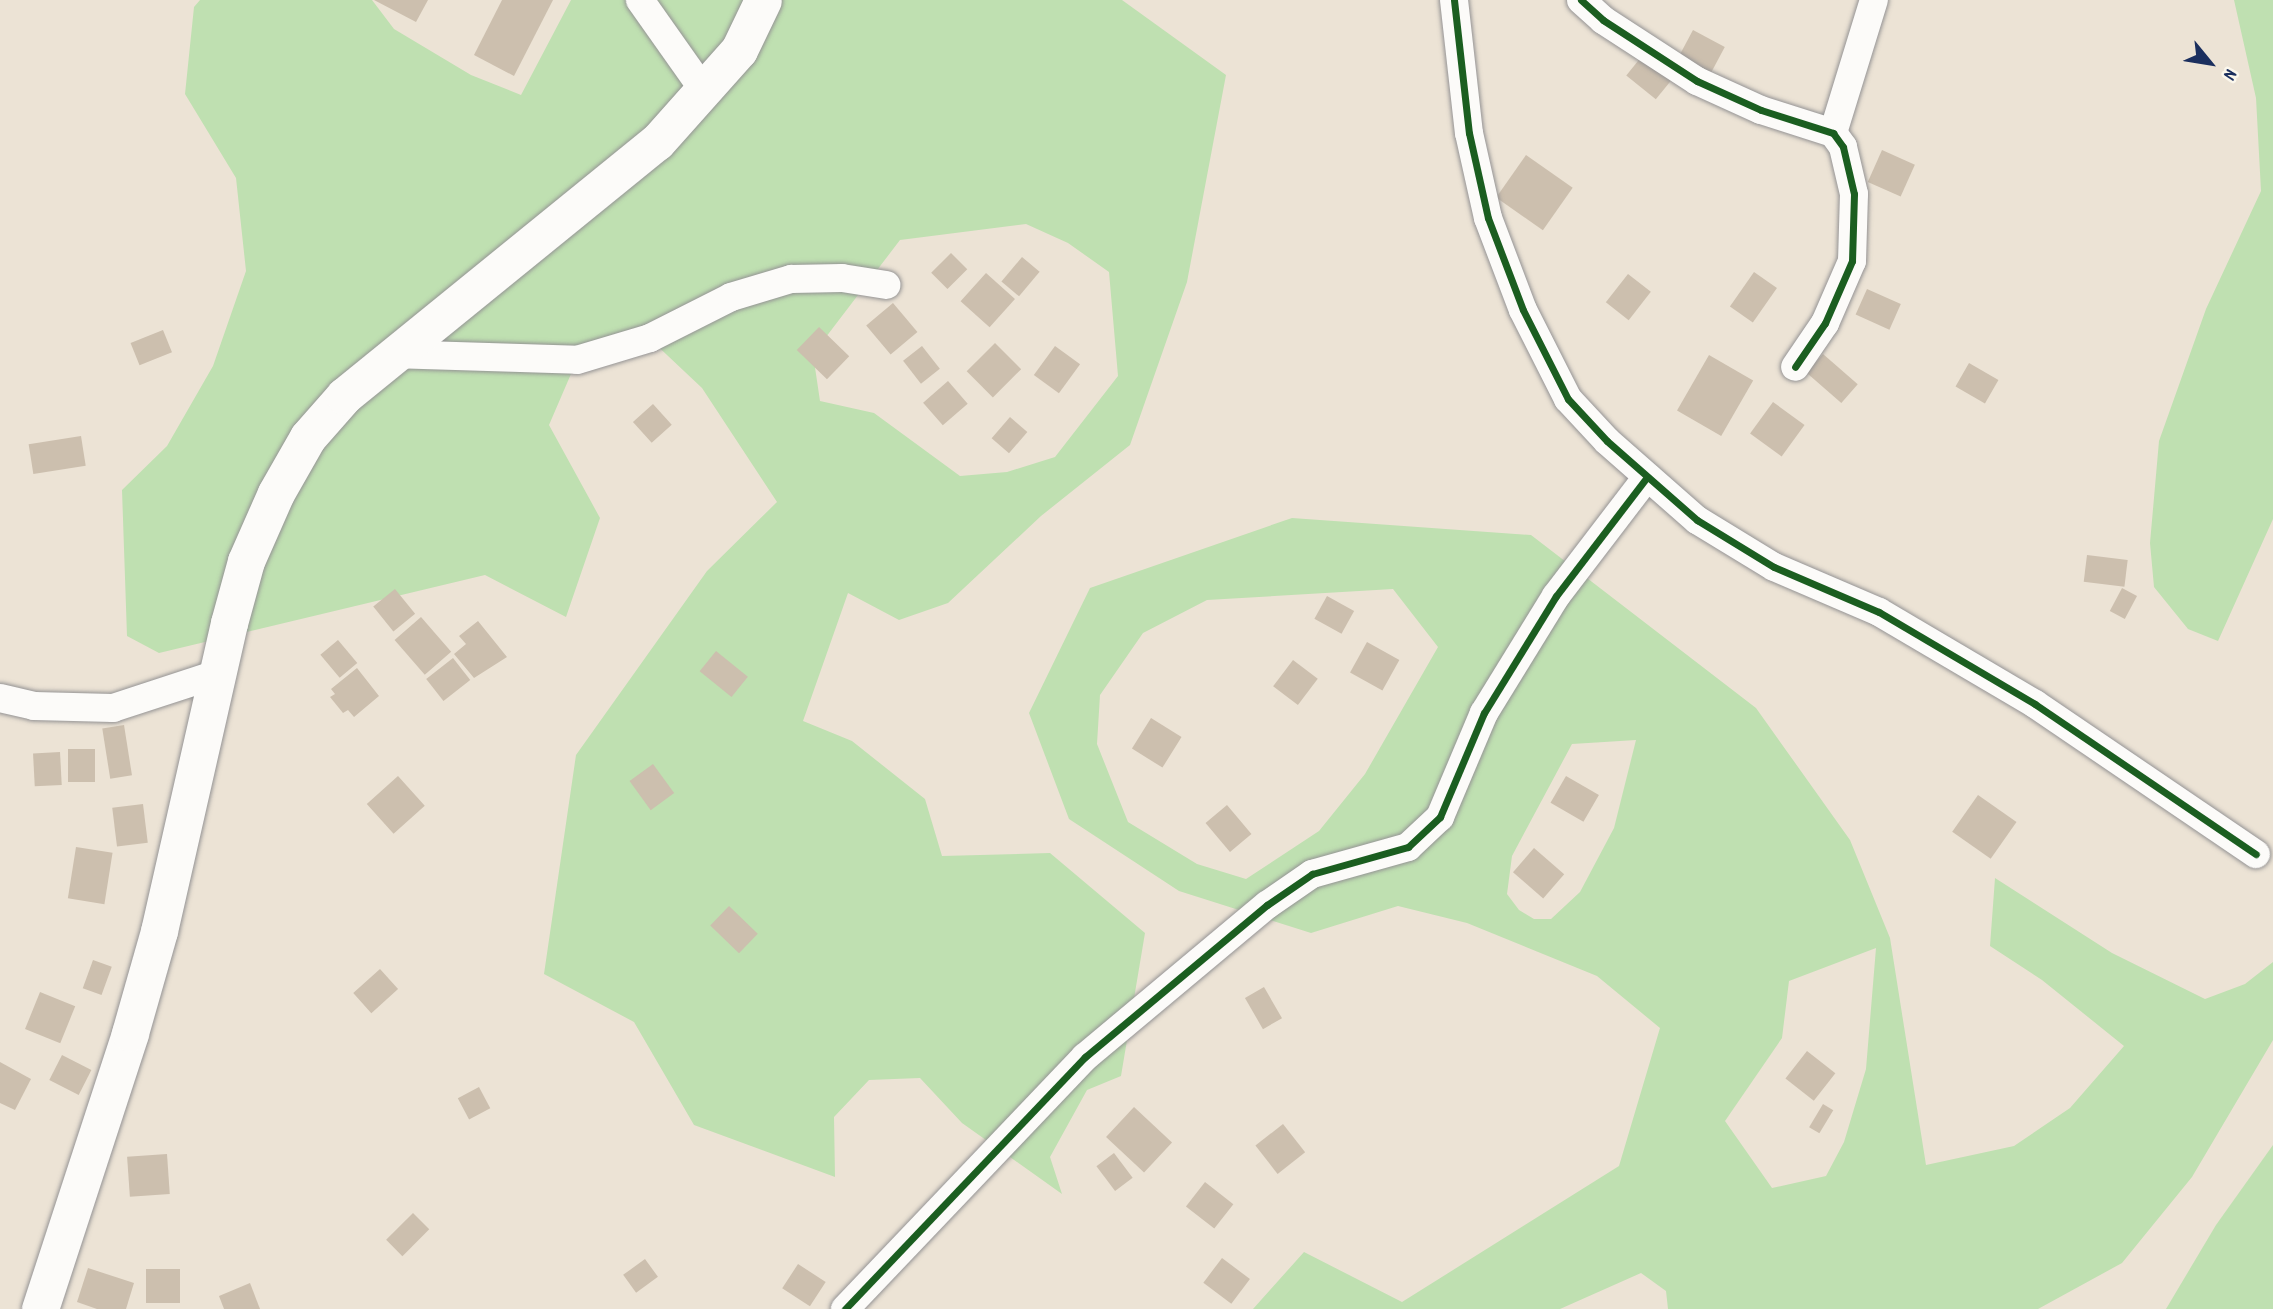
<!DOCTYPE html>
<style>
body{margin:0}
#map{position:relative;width:2273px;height:1309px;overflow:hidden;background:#ece3d5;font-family:Dekko,sans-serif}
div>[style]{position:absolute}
.green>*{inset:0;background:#bfe0b1}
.building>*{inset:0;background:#ccbfae;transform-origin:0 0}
.roads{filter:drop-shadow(0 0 2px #949394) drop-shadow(0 0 2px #949394)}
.minor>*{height:28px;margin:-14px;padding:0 14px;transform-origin:14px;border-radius:14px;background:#fcfbf9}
.major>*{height:37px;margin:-18.5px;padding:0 18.5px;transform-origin:18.5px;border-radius:18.5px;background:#fcfbf9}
.cycleway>*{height:7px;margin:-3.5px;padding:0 3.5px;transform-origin:3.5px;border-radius:3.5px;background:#1b5e20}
span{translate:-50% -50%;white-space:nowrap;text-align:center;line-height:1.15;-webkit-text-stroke:7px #fbf7ec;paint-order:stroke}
.north{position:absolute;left:2175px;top:28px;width:70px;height:70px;-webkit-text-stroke:5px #fbf7ec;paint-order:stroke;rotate:120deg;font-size:19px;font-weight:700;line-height:28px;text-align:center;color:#1b2f5e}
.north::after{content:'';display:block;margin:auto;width:24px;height:32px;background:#1b2f5e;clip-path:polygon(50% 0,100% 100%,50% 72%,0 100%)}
</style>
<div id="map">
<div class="green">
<div style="clip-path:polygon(evenodd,200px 0,372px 0,394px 29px,471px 75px,521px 95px,571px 0,1122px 0,1226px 75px,1187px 282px,1130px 445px,1041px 516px,948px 603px,899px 620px,848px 593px,803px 721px,852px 741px,925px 799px,942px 856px,1050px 853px,1145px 933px,1121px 1076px,1087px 1090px,1050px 1157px,1062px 1194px,962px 1123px,920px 1078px,869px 1080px,834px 1117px,835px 1177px,694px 1125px,634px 1022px,544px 974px,576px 755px,707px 571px,777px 502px,702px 388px,650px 339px,577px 360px,549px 425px,600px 518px,566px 617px,485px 575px,159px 653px,127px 636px,122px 490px,167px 446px,213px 366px,246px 271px,236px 178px,185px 94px,194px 7px,200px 0,1026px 224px,1068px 243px,1109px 272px,1118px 376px,1055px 457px,1007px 472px,960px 476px,874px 413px,820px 401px,813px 354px,900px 240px,1026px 224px)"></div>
<div style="clip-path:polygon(2234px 0,2273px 0,2273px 519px,2218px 641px,2188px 629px,2154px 587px,2150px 543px,2159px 441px,2206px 309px,2261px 191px,2256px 98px)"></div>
<div style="clip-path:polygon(evenodd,1292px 518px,1531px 535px,1756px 708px,1850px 840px,1890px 938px,1926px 1165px,2014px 1146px,2070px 1108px,2124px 1046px,2042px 980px,1990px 946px,1995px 878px,2112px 953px,2205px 999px,2245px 984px,2273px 962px,2273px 1040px,2192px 1177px,2122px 1263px,2038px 1309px,1668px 1309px,1666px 1291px,1641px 1273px,1560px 1309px,1253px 1309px,1304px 1252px,1402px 1302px,1619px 1166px,1660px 1028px,1597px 976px,1467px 923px,1398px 906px,1311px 933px,1179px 891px,1069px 819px,1029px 713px,1090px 588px,1292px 518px,1393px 589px,1438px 647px,1365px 774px,1319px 831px,1246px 879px,1197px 864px,1128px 822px,1097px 744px,1100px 695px,1143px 633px,1207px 600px,1393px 589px,1292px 518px,1636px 740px,1614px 828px,1580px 892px,1551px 919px,1534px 919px,1519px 910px,1507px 894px,1512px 856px,1572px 744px,1636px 740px,1292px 518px,1876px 948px,1866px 1069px,1844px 1142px,1826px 1176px,1772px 1188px,1725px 1121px,1782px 1038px,1789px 981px,1876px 948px)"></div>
<div style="clip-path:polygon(2273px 1145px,2273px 1309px,2166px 1309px,2216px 1225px)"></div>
</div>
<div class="building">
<div style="clip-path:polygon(374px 0,428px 0,416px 22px)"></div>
<div style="clip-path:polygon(502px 0,553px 0,514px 76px,474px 55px)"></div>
<div style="left:1693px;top:30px;width:36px;height:29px;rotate:28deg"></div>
<div style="left:1642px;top:56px;width:38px;height:25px;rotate:39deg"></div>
<div style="left:1882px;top:150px;width:36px;height:35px;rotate:24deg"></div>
<div style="left:1526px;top:155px;width:57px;height:52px;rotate:35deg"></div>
<div style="left:951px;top:253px;width:23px;height:28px;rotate:45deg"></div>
<div style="left:1022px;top:257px;width:23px;height:32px;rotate:40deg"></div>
<div style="left:1754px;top:272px;width:28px;height:42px;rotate:35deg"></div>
<div style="left:986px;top:273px;width:39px;height:38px;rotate:42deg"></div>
<div style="left:1628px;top:274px;width:29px;height:36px;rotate:38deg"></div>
<div style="left:1867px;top:289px;width:37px;height:28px;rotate:24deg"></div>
<div style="left:893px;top:303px;width:38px;height:35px;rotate:50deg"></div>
<div style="left:819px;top:327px;width:42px;height:32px;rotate:44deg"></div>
<div style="left:163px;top:330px;width:24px;height:35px;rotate:68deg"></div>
<div style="left:995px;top:343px;width:37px;height:40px;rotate:45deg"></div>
<div style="left:922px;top:346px;width:29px;height:24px;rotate:52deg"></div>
<div style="left:1055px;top:346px;width:31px;height:36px;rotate:36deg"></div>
<div style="left:1823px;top:354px;width:46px;height:25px;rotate:41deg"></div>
<div style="left:1709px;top:355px;width:51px;height:64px;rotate:30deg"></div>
<div style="left:1969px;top:363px;width:34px;height:27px;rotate:30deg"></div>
<div style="left:948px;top:381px;width:30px;height:33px;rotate:49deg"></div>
<div style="left:1773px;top:402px;width:39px;height:39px;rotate:36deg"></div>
<div style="left:653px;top:404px;width:28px;height:27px;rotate:48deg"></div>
<div style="left:1010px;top:417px;width:23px;height:28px;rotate:41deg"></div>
<div style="left:81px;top:436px;width:30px;height:53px;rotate:81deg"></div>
<div style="left:2087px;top:555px;width:41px;height:27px;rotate:7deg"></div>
<div style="left:2122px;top:588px;width:17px;height:26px;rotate:28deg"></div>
<div style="left:395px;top:589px;width:32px;height:28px;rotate:51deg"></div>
<div style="left:1327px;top:596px;width:31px;height:26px;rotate:29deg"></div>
<div style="left:421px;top:617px;width:46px;height:35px;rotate:49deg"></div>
<div style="clip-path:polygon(478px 621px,507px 657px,474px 678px,454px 654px,466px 644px,459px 636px)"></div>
<div style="left:338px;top:640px;width:30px;height:23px;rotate:50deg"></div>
<div style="left:1367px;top:642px;width:37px;height:35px;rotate:29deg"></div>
<div style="left:716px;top:651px;width:41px;height:26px;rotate:39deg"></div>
<div style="left:453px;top:658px;width:28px;height:34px;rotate:52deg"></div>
<div style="left:1293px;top:660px;width:31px;height:33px;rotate:37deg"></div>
<div style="clip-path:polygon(357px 668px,379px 696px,354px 717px,348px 710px,343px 713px,330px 697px,335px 694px,331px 689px)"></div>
<div style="left:1151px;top:718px;width:36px;height:36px;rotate:32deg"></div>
<div style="left:124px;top:725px;width:51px;height:22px;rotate:81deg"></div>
<div style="left:68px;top:749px;width:27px;height:33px"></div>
<div style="left:60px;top:752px;width:33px;height:27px;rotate:87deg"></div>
<div style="left:653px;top:764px;width:36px;height:29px;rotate:54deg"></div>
<div style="left:398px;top:776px;width:40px;height:42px;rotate:48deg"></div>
<div style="left:1566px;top:776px;width:38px;height:31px;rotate:30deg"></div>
<div style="left:1978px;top:795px;width:47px;height:45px;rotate:35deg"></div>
<div style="left:143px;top:804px;width:39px;height:31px;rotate:83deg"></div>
<div style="left:1227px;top:805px;width:38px;height:28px;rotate:50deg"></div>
<div style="left:76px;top:847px;width:37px;height:52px;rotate:9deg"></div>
<div style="left:1534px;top:848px;width:40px;height:32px;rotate:41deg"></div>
<div style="left:729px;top:906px;width:40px;height:27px;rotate:44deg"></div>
<div style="left:93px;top:960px;width:20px;height:30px;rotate:20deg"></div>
<div style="left:380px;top:969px;width:27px;height:36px;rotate:48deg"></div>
<div style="left:1264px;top:987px;width:36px;height:22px;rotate:60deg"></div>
<div style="left:40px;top:992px;width:38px;height:40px;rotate:22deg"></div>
<div style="left:1807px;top:1051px;width:36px;height:35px;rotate:38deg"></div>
<div style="left:62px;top:1055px;width:33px;height:28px;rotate:27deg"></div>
<div style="clip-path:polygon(0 1062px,31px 1079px,15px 1110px,0 1103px)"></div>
<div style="left:479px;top:1087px;width:24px;height:24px;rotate:62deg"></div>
<div style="left:1823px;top:1104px;width:12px;height:27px;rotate:31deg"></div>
<div style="left:1134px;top:1107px;width:52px;height:41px;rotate:43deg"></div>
<div style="left:1283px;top:1124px;width:36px;height:35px;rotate:52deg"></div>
<div style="left:1114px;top:1153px;width:31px;height:22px;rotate:53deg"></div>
<div style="left:167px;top:1154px;width:40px;height:40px;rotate:86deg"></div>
<div style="left:1205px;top:1182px;width:36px;height:31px;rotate:38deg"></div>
<div style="left:413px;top:1213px;width:23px;height:38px;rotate:45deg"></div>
<div style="left:1222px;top:1258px;width:35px;height:31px;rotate:37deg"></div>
<div style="left:645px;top:1259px;width:22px;height:27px;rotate:54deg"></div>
<div style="left:798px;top:1264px;width:33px;height:29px;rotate:33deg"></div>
<div style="clip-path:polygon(88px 1268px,134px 1283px,126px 1309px,97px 1309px,77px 1302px)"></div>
<div style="left:146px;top:1269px;width:34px;height:34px"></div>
<div style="clip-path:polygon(250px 1283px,260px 1309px,224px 1309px,219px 1296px)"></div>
</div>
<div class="roads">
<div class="minor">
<div style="left:640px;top:0;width:113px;rotate:54.8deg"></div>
<div style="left:1454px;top:0;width:134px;rotate:83.6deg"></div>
<div style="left:1469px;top:133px;width:87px;rotate:77.4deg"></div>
<div style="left:1488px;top:218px;width:98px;rotate:69.2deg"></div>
<div style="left:1523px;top:310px;width:100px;rotate:63.2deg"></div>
<div style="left:1568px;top:399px;width:57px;rotate:47.1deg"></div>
<div style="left:1607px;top:441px;width:120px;rotate:41.3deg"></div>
<div style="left:1697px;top:520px;width:90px;rotate:31.4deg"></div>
<div style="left:1774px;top:567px;width:114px;rotate:23.2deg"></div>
<div style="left:1879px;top:612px;width:181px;rotate:30.5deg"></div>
<div style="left:2035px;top:704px;width:267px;rotate:34.2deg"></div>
<div style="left:1581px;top:0;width:30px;rotate:42deg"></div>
<div style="left:1603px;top:20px;width:112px;rotate:33deg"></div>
<div style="left:1697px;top:81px;width:70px;rotate:24.4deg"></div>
<div style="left:1761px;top:110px;width:76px;rotate:17.7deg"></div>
<div style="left:1833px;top:133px;width:17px;rotate:54deg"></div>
<div style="left:1843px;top:147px;width:48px;rotate:76.8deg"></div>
<div style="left:1854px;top:194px;width:67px;rotate:91.7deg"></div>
<div style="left:1852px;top:261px;width:68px;rotate:113.5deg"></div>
<div style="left:1825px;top:323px;width:53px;rotate:124.3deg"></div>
<div style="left:1833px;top:133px;width:139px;rotate:-72.9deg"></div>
<div style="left:391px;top:354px;width:186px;rotate:1.8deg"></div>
<div style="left:577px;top:360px;width:76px;rotate:-16.8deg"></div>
<div style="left:650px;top:338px;width:91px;rotate:-26.8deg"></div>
<div style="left:731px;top:297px;width:63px;rotate:-16.7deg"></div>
<div style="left:791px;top:279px;width:51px;rotate:-1.1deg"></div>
<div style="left:842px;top:278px;width:45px;rotate:9deg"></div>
<div style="left:0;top:698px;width:35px;rotate:13deg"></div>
<div style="left:34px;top:706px;width:79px;rotate:1.5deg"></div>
<div style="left:113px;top:708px;width:109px;rotate:-18.1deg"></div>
<div style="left:845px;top:1309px;width:348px;rotate:-46.4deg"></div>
<div style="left:1085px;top:1057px;width:237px;rotate:-39.9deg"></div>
<div style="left:1267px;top:905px;width:55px;rotate:-34.6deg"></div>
<div style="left:1312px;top:874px;width:100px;rotate:-15.7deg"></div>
<div style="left:1408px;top:847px;width:44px;rotate:-43.2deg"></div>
<div style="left:1440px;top:817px;width:113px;rotate:-67.1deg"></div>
<div style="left:1484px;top:713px;width:137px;rotate:-58.4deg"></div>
<div style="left:1556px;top:596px;width:150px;rotate:-52.6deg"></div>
</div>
<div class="major">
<div style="left:40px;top:1309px;width:290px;rotate:-71.9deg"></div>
<div style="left:130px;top:1033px;width:106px;rotate:-74.1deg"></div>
<div style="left:159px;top:931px;width:316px;rotate:-77.2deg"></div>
<div style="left:229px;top:623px;width:64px;rotate:-74.7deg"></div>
<div style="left:246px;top:561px;width:74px;rotate:-66.2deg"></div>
<div style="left:276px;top:493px;width:64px;rotate:-60.3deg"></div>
<div style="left:308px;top:437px;width:55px;rotate:-48.7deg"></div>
<div style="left:344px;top:396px;width:403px;rotate:-39.1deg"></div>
<div style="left:657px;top:142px;width:123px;rotate:-48.3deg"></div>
<div style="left:739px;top:50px;width:55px;rotate:-64.4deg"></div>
</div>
</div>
<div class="cycleway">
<div style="left:1454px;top:0;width:134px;rotate:83.6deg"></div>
<div style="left:1469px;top:133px;width:87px;rotate:77.4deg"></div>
<div style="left:1488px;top:218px;width:98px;rotate:69.2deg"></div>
<div style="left:1523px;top:310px;width:100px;rotate:63.2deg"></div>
<div style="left:1568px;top:399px;width:57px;rotate:47.1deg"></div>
<div style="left:1607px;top:441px;width:120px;rotate:41.3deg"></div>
<div style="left:1697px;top:520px;width:90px;rotate:31.4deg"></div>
<div style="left:1774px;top:567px;width:114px;rotate:23.2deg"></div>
<div style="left:1879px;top:612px;width:181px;rotate:30.5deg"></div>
<div style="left:2035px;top:704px;width:267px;rotate:34.2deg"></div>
<div style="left:1581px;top:0;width:30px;rotate:42deg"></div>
<div style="left:1603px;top:20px;width:112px;rotate:33deg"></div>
<div style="left:1697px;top:81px;width:70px;rotate:24.4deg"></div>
<div style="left:1761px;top:110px;width:76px;rotate:17.7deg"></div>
<div style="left:1833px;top:133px;width:17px;rotate:54deg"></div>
<div style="left:1843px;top:147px;width:48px;rotate:76.8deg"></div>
<div style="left:1854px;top:194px;width:67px;rotate:91.7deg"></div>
<div style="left:1852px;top:261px;width:68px;rotate:113.5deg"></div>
<div style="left:1825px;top:323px;width:53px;rotate:124.3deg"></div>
<div style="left:845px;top:1309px;width:348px;rotate:-46.4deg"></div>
<div style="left:1085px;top:1057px;width:237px;rotate:-39.9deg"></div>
<div style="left:1267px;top:905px;width:55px;rotate:-34.6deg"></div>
<div style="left:1312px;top:874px;width:100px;rotate:-15.7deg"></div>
<div style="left:1408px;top:847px;width:44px;rotate:-43.2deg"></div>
<div style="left:1440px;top:817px;width:113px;rotate:-67.1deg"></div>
<div style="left:1484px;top:713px;width:137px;rotate:-58.4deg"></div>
<div style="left:1556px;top:596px;width:150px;rotate:-52.6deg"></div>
</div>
<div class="north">N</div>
</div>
